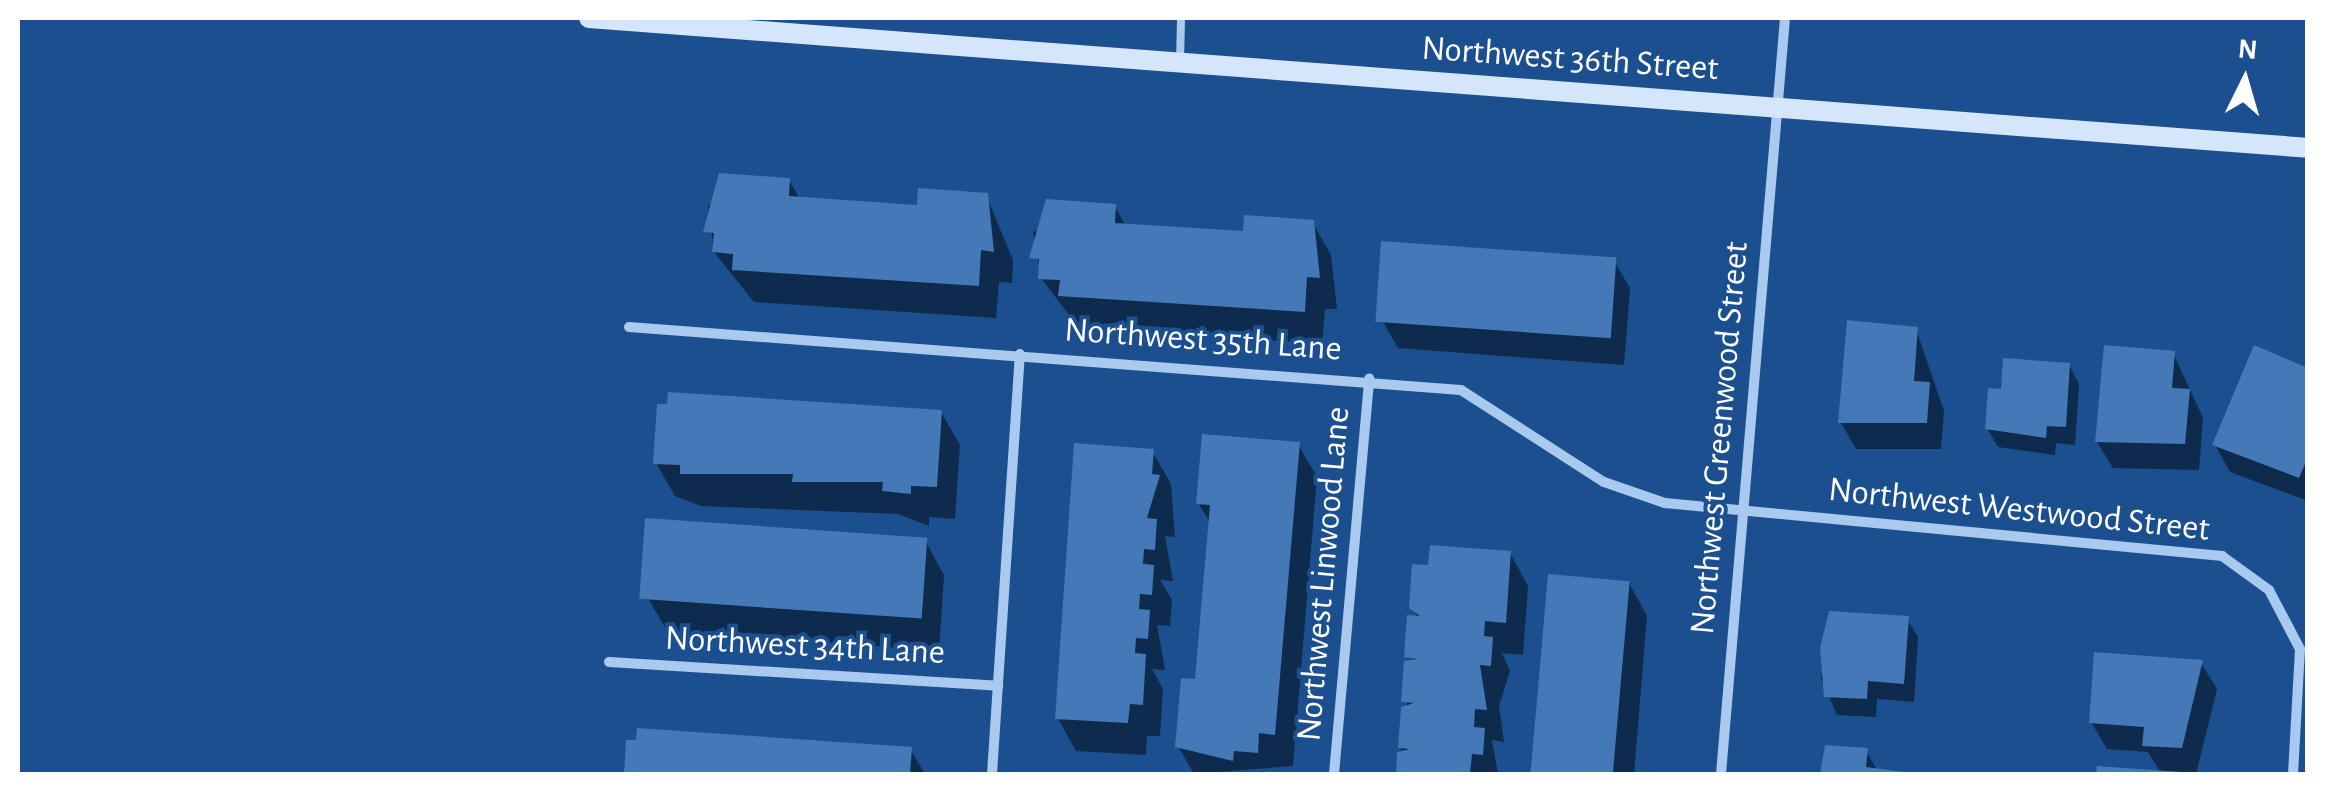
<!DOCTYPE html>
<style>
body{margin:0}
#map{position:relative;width:2325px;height:792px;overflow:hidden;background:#1b4f8f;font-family:"Alegreya Sans",sans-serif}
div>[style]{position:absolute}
.shadow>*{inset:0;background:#0007}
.building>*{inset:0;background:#4478b7;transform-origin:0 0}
.lane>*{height:8px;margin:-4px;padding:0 4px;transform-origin:4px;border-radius:4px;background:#a9c9ee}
.street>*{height:10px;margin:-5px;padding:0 5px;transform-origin:5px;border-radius:5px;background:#a9c9ee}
.secondary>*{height:20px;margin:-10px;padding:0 10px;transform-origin:10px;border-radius:10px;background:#d6e6fa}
span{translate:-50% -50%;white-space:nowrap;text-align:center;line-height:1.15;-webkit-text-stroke:8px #1b4f8f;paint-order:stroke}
.street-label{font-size:35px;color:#fff}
.frame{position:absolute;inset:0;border:20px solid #fff;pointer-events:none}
.north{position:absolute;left:2195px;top:30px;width:100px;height:100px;-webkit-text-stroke:8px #1b4f8f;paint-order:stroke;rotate:5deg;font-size:28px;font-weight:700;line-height:40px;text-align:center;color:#fff}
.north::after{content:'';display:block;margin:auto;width:35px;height:45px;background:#fff;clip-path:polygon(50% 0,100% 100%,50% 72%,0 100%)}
</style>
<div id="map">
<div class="shadow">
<div style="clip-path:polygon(789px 180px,800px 199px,919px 207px,986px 195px,1013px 260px,1012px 283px,999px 282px,996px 318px,754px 302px,714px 252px,708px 206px)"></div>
<div style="clip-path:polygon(1115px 207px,1126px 226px,1245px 234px,1312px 222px,1331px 255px,1337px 309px,1325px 309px,1322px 344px,1079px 328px,1041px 278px,1033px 232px)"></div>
<div style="clip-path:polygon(1614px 261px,1630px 288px,1624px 365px,1398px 348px,1383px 322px)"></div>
<div style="clip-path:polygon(1916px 329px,1944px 411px,1941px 449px,1856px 449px,1841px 423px)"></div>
<div style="clip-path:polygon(2173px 353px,2203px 418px,2199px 470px,2113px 468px,2097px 442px)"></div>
<div style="clip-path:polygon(2069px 365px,2079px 384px,2075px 445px,2056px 443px,2055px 455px,1998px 447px,1987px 428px)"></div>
<div style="clip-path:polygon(2308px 370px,2308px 501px,2230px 472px,2215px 445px)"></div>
<div style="clip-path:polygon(669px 406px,941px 412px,960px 445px,955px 519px,929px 517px,929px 526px,898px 514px,701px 506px,675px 496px,656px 463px)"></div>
<div style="clip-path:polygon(1298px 444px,1317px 477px,1293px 766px,1194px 774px,1178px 746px,1198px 682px,1211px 524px,1198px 503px)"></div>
<div style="clip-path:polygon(1152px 451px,1171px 484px,1175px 537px,1165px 536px,1173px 581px,1160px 580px,1172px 600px,1170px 626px,1157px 625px,1165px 670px,1152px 669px,1163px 689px,1160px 736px,1147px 736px,1146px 755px,1076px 751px,1058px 719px)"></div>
<div style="clip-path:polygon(926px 542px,944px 575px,939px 651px,667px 631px,648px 598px)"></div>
<div style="clip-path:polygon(1510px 553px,1528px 586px,1523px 655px,1502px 653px,1510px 671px,1499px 706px,1504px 742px,1492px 740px,1498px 774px,1398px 774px,1418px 618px,1412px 607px,1431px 567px)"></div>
<div style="clip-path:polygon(1551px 577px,1629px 583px,1647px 616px,1634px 774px,1534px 774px)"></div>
<div style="clip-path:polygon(1831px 614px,1907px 619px,1918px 637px,1914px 702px,1877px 699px,1876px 717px,1837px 715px,1821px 678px)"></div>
<div style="clip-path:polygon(2201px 663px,2217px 689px,2196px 774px,2099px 774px,2161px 773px,2148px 752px,2107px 749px,2091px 722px)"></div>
<div style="clip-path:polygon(629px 742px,910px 749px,925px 774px,627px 774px)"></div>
<div style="clip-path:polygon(1827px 747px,1866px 751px,1877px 770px,1919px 774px,1821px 774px)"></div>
</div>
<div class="building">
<div style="clip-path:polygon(719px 173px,790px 178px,789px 196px,917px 205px,918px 188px,988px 193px,994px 252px,981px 250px,979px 286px,732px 270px,733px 254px,712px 252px,714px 233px,703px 232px)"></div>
<div style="clip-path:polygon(1046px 199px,1116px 204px,1115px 223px,1243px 231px,1244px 215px,1314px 220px,1320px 278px,1307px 277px,1305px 312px,1058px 296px,1060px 280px,1038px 279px,1039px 259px,1029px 258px)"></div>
<div style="left:1381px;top:241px;width:236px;height:81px;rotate:4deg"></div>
<div style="clip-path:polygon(1847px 320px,1918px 327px,1914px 381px,1930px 382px,1927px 423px,1838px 423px)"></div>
<div style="clip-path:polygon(2104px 345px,2175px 351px,2172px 388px,2190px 389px,2185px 444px,2095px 442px)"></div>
<div style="clip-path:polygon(2254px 345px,2308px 368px,2308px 457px,2299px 478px,2212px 445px)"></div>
<div style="clip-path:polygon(2003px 358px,2070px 363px,2066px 427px,2047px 426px,2046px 438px,1985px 429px,1988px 388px,2001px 389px)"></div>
<div style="clip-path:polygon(668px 392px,942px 410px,937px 487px,911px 486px,911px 494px,882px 491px,883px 482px,792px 482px,793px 474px,680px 474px,680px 465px,653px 464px,657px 404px,667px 404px)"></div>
<div style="clip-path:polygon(1202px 434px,1300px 442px,1275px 735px,1259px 733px,1258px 753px,1234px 751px,1233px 761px,1175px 747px,1181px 678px,1195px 679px,1210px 505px,1196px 504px)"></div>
<div style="clip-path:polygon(1074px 443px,1154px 449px,1152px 474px,1160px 475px,1147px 518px,1157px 519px,1155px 550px,1144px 549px,1143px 564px,1154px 565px,1152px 595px,1140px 594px,1139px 609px,1150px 610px,1148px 639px,1136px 638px,1135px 653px,1146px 654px,1143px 705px,1130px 704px,1128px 723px,1055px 719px)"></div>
<div style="left:645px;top:518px;width:283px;height:81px;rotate:4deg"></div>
<div style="clip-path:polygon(1430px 545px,1511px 551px,1506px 623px,1485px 621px,1484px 636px,1493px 637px,1491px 666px,1480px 665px,1487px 710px,1475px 709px,1474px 727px,1485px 728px,1483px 755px,1472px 754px,1470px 774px,1396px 774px,1397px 752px,1410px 749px,1398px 748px,1401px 707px,1414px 703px,1401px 702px,1404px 661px,1417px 659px,1404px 657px,1407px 615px,1420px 616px,1409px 608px,1412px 564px,1428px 565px)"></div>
<div style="left:1548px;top:574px;width:82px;height:201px;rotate:5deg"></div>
<div style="clip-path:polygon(1829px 611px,1909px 616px,1904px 684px,1868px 681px,1867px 699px,1824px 697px,1820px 648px)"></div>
<div style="clip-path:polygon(2094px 652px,2203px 660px,2182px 748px,2142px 746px,2144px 727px,2089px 723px)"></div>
<div style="clip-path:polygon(637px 728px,912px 747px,910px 774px,624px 774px,626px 740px,636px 740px)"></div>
<div style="clip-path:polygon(1825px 745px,1868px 748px,1866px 767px,1920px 774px,1820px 774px)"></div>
<div style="clip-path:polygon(2097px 766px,2182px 772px,2182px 774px,2096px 774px)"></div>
</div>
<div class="lane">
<div style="left:1180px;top:63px;width:45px;rotate:-88.7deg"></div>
</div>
<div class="street">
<div style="left:629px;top:327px;width:834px;rotate:4.33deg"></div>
<div style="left:1461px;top:390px;width:170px;rotate:32.8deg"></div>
<div style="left:1604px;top:482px;width:65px;rotate:19deg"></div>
<div style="left:1665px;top:503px;width:560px;rotate:5.44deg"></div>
<div style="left:2222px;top:556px;width:58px;rotate:35.9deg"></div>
<div style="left:2269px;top:590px;width:67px;rotate:62.3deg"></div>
<div style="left:2300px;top:649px;width:125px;rotate:93.2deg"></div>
<div style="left:609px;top:662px;width:390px;rotate:3.5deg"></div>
<div style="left:992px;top:774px;width:421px;rotate:-86.2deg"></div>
<div style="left:1334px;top:774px;width:397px;rotate:-84.9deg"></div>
<div style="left:1721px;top:774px;width:759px;rotate:-85.16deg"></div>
</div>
<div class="secondary">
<div style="left:589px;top:18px;width:1724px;rotate:4.32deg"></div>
</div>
<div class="street-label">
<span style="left:1570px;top:59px;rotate:4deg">Northwest 36th Street</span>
<span style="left:1203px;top:340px;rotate:4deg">Northwest 35th Lane</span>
<span style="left:1720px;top:438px;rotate:-85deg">Northwest Greenwood Street</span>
<span style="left:2019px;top:510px;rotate:6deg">Northwest Westwood Street</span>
<span style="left:1324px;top:574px;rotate:-85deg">Northwest Linwood Lane</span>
<span style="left:805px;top:646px;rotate:3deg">Northwest 34th Lane</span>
</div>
<div class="frame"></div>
<div class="north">N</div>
</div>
